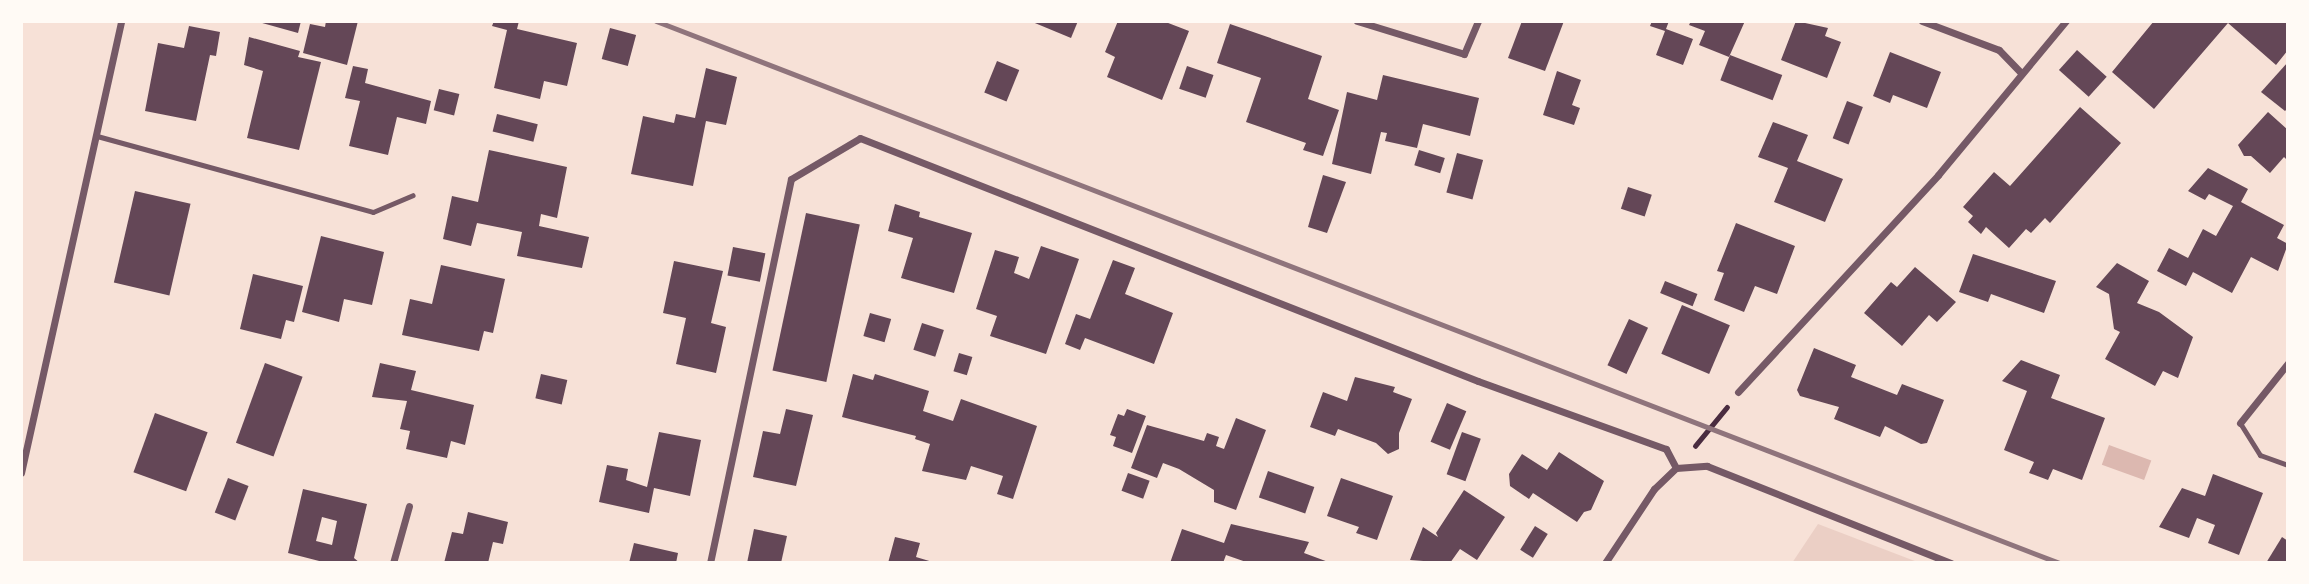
<!DOCTYPE html>
<style>
body{margin:0}
#map{position:relative;width:2309px;height:584px;overflow:hidden;background:#f7e1d7;font-family:"DejaVu Sans",sans-serif}
div>[style]{position:absolute}
.green>*{inset:0;background:#ebcfc5}
.water>*{inset:0;background:#dcb8b0;transform-origin:0 0}
.building>*{inset:0;background:#644757;transform-origin:0 0}
.path>*{height:4.5px;margin:-2.25px;padding:0 2.25px;transform-origin:2.25px;border-radius:2.25px;background:#4a2c40}
.service>*{height:5px;margin:-2.5px;padding:0 2.5px;transform-origin:2.5px;border-radius:2.5px;background:#755966}
.minor>*{height:7px;margin:-3.5px;padding:0 3.5px;transform-origin:3.5px;border-radius:3.5px;background:#755966}
.rail>*{height:5px;margin:-2.5px;padding:0 2.5px;transform-origin:2.5px;border-radius:2.5px;background:#8f747c}
span{translate:-50% -50%;white-space:nowrap;text-align:center;line-height:1.15;-webkit-text-stroke:7px #fffaf5;paint-order:stroke}
.frame{position:absolute;inset:0;border:23px solid #fffaf5;pointer-events:none}
</style>
<div id="map">
<div class="green">
<div style="clip-path:polygon(1818px 524px,1920px 563px,1792px 563px)"></div>
</div>
<div class="water">
<div style="left:2109px;top:445px;width:45px;height:21px;rotate:20deg"></div>
</div>
<div class="building">
<div style="clip-path:polygon(255px 21px,301px 21px,298px 33px)"></div>
<div style="clip-path:polygon(326px 21px,358px 21px,347px 65px,303px 53px,310px 24px,325px 27px)"></div>
<div style="clip-path:polygon(494px 21px,519px 21px,517px 29px,577px 43px,567px 86px,544px 81px,540px 99px,494px 88px,507px 30px,492px 26px)"></div>
<div style="clip-path:polygon(1030px 21px,1078px 21px,1071px 38px)"></div>
<div style="clip-path:polygon(1118px 21px,1163px 21px,1189px 31px,1162px 100px,1107px 77px,1115px 57px,1105px 52px)"></div>
<div style="clip-path:polygon(1522px 21px,1564px 21px,1545px 71px,1508px 58px)"></div>
<div style="clip-path:polygon(1652px 21px,1669px 21px,1666px 29px,1693px 39px,1683px 65px,1656px 55px,1665px 31px,1650px 26px)"></div>
<div style="clip-path:polygon(1691px 21px,1745px 21px,1729px 57px,1699px 45px,1705px 31px,1689px 25px)"></div>
<div style="clip-path:polygon(1796px 21px,1828px 28px,1825px 36px,1841px 42px,1827px 78px,1781px 60px)"></div>
<div style="clip-path:polygon(2154px 21px,2287px 21px,2288px 50px,2276px 65px,2228px 23px,2154px 109px,2112px 72px)"></div>
<div style="clip-path:polygon(1230px 24px,1322px 56px,1308px 99px,1339px 110px,1323px 156px,1303px 150px,1306px 143px,1246px 122px,1261px 78px,1217px 63px)"></div>
<div style="clip-path:polygon(189px 26px,220px 32px,216px 56px,210px 55px,196px 121px,145px 111px,158px 43px,184px 48px)"></div>
<div style="left:610px;top:28px;width:27px;height:32px;rotate:15deg"></div>
<div style="clip-path:polygon(249px 37px,300px 51px,298px 57px,321px 62px,299px 150px,247px 138px,263px 71px,244px 65px)"></div>
<div style="left:2077px;top:50px;width:40px;height:27px;rotate:42deg"></div>
<div style="clip-path:polygon(1890px 52px,1941px 72px,1927px 108px,1893px 95px,1890px 103px,1873px 96px)"></div>
<div style="left:1730px;top:55px;width:56px;height:27px;rotate:21deg"></div>
<div style="left:997px;top:61px;width:24px;height:34px;rotate:22deg"></div>
<div style="clip-path:polygon(2288px 62px,2288px 108px,2285px 111px,2261px 92px)"></div>
<div style="clip-path:polygon(353px 66px,368px 69px,365px 83px,431px 101px,426px 124px,397px 117px,388px 155px,349px 146px,360px 101px,345px 98px)"></div>
<div style="left:1187px;top:66px;width:28px;height:24px;rotate:19deg"></div>
<div style="clip-path:polygon(706px 68px,737px 77px,726px 125px,706px 121px,693px 186px,631px 174px,643px 116px,674px 123px,676px 114px,695px 118px)"></div>
<div style="clip-path:polygon(1557px 71px,1581px 80px,1572px 105px,1580px 108px,1574px 125px,1543px 115px)"></div>
<div style="clip-path:polygon(1383px 75px,1479px 98px,1470px 136px,1423px 124px,1417px 148px,1385px 141px,1387px 133px,1381px 132px,1371px 174px,1332px 164px,1347px 92px,1377px 100px)"></div>
<div style="left:439px;top:89px;width:21px;height:22px;rotate:14deg"></div>
<div style="left:1847px;top:101px;width:17px;height:40px;rotate:21deg"></div>
<div style="clip-path:polygon(2080px 107px,2121px 143px,2050px 223px,2045px 218px,2031px 233px,2026px 229px,2009px 248px,1986px 227px,1981px 234px,1968px 222px,1973px 216px,1963px 207px,1994px 172px,2010px 186px)"></div>
<div style="clip-path:polygon(2268px 112px,2288px 130px,2288px 161px,2284px 157px,2270px 173px,2251px 156px,2244px 156px,2238px 145px)"></div>
<div style="left:497px;top:114px;width:42px;height:18px;rotate:14deg"></div>
<div style="clip-path:polygon(1773px 122px,1808px 135px,1797px 161px,1843px 179px,1825px 222px,1774px 202px,1788px 168px,1758px 157px)"></div>
<div style="clip-path:polygon(489px 150px,567px 167px,557px 218px,541px 214px,539px 226px,589px 237px,582px 268px,517px 256px,522px 232px,477px 223px,471px 246px,443px 239px,452px 196px,478px 202px)"></div>
<div style="left:1419px;top:150px;width:27px;height:16px;rotate:17deg"></div>
<div style="left:1457px;top:153px;width:27px;height:41px;rotate:15deg"></div>
<div style="clip-path:polygon(2208px 168px,2248px 189px,2241px 202px,2284px 225px,2277px 238px,2288px 244px,2278px 271px,2251px 257px,2232px 293px,2193px 272px,2186px 286px,2157px 271px,2169px 248px,2188px 258px,2203px 229px,2216px 236px,2233px 206px,2209px 194px,2205px 200px,2188px 191px)"></div>
<div style="clip-path:polygon(1323px 175px,1346px 182px,1327px 233px,1308px 227px)"></div>
<div style="left:1628px;top:187px;width:25px;height:23px;rotate:18deg"></div>
<div style="left:135px;top:191px;width:57px;height:94px;rotate:13deg"></div>
<div style="clip-path:polygon(895px 204px,920px 212px,919px 217px,972px 233px,954px 293px,901px 278px,913px 238px,888px 231px)"></div>
<div style="left:806px;top:213px;width:55px;height:161px;rotate:12deg"></div>
<div style="clip-path:polygon(1736px 223px,1795px 246px,1777px 294px,1755px 286px,1744px 312px,1714px 300px,1724px 273px,1717px 271px)"></div>
<div style="clip-path:polygon(321px 236px,384px 252px,372px 305px,344px 299px,339px 322px,302px 312px)"></div>
<div style="clip-path:polygon(1041px 246px,1079px 259px,1046px 354px,990px 336px,997px 316px,976px 309px,995px 250px,1019px 257px,1014px 273px,1029px 279px)"></div>
<div style="left:733px;top:247px;width:33px;height:29px;rotate:11deg"></div>
<div style="clip-path:polygon(1973px 254px,2056px 281px,2044px 313px,1991px 294px,1988px 302px,1959px 292px)"></div>
<div style="clip-path:polygon(1113px 260px,1135px 268px,1125px 294px,1173px 313px,1154px 364px,1085px 338px,1080px 350px,1065px 344px,1076px 314px,1090px 319px)"></div>
<div style="clip-path:polygon(674px 261px,723px 271px,711px 323px,726px 327px,716px 373px,676px 364px,686px 318px,663px 313px)"></div>
<div style="clip-path:polygon(2117px 263px,2149px 281px,2137px 303px,2159px 312px,2193px 337px,2178px 378px,2163px 371px,2155px 386px,2105px 359px,2120px 332px,2114px 329px,2109px 294px,2096px 287px)"></div>
<div style="clip-path:polygon(441px 265px,505px 279px,493px 333px,484px 331px,479px 351px,402px 335px,410px 299px,432px 304px)"></div>
<div style="clip-path:polygon(1915px 267px,1956px 302px,1937px 322px,1929px 315px,1902px 346px,1864px 313px,1891px 282px,1897px 287px)"></div>
<div style="clip-path:polygon(253px 274px,303px 286px,294px 322px,286px 320px,281px 339px,240px 329px)"></div>
<div style="left:1665px;top:281px;width:35px;height:13px;rotate:22deg"></div>
<div style="left:1682px;top:305px;width:52px;height:53px;rotate:23deg"></div>
<div style="left:870px;top:313px;width:22px;height:24px;rotate:16deg"></div>
<div style="left:1629px;top:319px;width:21px;height:51px;rotate:25deg"></div>
<div style="left:922px;top:323px;width:23px;height:28px;rotate:18deg"></div>
<div style="clip-path:polygon(1814px 348px,1856px 365px,1851px 377px,1897px 395px,1902px 384px,1944px 400px,1927px 443px,1921px 444px,1885px 426px,1880px 437px,1834px 419px,1839px 407px,1800px 396px,1797px 390px)"></div>
<div style="left:959px;top:353px;width:14px;height:19px;rotate:17deg"></div>
<div style="clip-path:polygon(2021px 360px,2060px 375px,2051px 398px,2105px 418px,2082px 480px,2053px 469px,2048px 480px,2029px 473px,2034px 462px,2004px 450px,2027px 391px,2002px 381px)"></div>
<div style="left:265px;top:363px;width:40px;height:85px;rotate:20deg"></div>
<div style="clip-path:polygon(380px 363px,416px 371px,411px 390px,474px 405px,465px 445px,451px 441px,447px 458px,406px 449px,410px 431px,400px 429px,407px 401px,372px 397px)"></div>
<div style="left:541px;top:374px;width:27px;height:25px;rotate:13deg"></div>
<div style="clip-path:polygon(853px 374px,873px 380px,875px 374px,929px 391px,923px 411px,953px 421px,961px 399px,1037px 426px,1013px 499px,997px 494px,1003px 476px,971px 466px,966px 480px,922px 471px,930px 444px,915px 439px,916px 436px,842px 417px)"></div>
<div style="clip-path:polygon(1355px 377px,1395px 387px,1393px 392px,1412px 399px,1399px 433px,1399px 449px,1388px 454px,1376px 443px,1338px 429px,1335px 436px,1310px 427px,1323px 392px,1347px 401px)"></div>
<div style="left:1447px;top:403px;width:21px;height:42px;rotate:23deg"></div>
<div style="clip-path:polygon(786px 409px,813px 415px,796px 486px,753px 477px,763px 431px,780px 434px)"></div>
<div style="clip-path:polygon(1127px 409px,1146px 416px,1132px 453px,1113px 446px,1116px 437px,1110px 435px,1118px 414px,1124px 416px)"></div>
<div style="left:155px;top:413px;width:56px;height:63px;rotate:20deg"></div>
<div style="clip-path:polygon(1236px 418px,1266px 430px,1236px 510px,1214px 502px,1214px 490px,1179px 469px,1163px 463px,1157px 478px,1131px 468px,1147px 425px,1204px 441px,1207px 433px,1219px 437px,1216px 446px,1224px 449px)"></div>
<div style="clip-path:polygon(659px 432px,701px 440px,690px 496px,654px 488px,649px 513px,599px 502px,607px 465px,628px 469px,626px 480px,647px 487px)"></div>
<div style="left:1462px;top:432px;width:20px;height:45px;rotate:20deg"></div>
<div style="clip-path:polygon(1559px 452px,1604px 481px,1591px 510px,1584px 512px,1577px 522px,1533px 493px,1529px 499px,1510px 486px,1509px 474px,1522px 454px,1547px 470px)"></div>
<div style="left:1268px;top:471px;width:49px;height:28px;rotate:19deg"></div>
<div style="left:1128px;top:473px;width:23px;height:19px;rotate:20deg"></div>
<div style="clip-path:polygon(2213px 474px,2263px 493px,2239px 555px,2208px 543px,2215px 525px,2197px 518px,2189px 538px,2159px 527px,2182px 488px,2205px 496px)"></div>
<div style="left:228px;top:478px;width:22px;height:37px;rotate:21deg"></div>
<div style="clip-path:polygon(1341px 478px,1393px 496px,1377px 540px,1356px 533px,1359px 527px,1327px 516px)"></div>
<div style="clip-path:polygon(evenodd,303px 489px,367px 504px,354px 558px,360px 563px,327px 563px,288px 553px,303px 489px,322px 517px,337px 521px,332px 545px,316px 541px,322px 517px)"></div>
<div style="clip-path:polygon(1464px 490px,1505px 517px,1477px 560px,1460px 549px,1450px 563px,1410px 560px,1423px 527px,1438px 537px,1436px 533px)"></div>
<div style="clip-path:polygon(468px 512px,508px 522px,503px 544px,493px 542px,488px 563px,444px 563px,452px 532px,463px 534px)"></div>
<div style="clip-path:polygon(1231px 524px,1309px 542px,1304px 553px,1331px 563px,1249px 563px,1226px 555px,1223px 563px,1170px 563px,1182px 529px,1224px 543px)"></div>
<div style="left:1535px;top:526px;width:15px;height:28px;rotate:32deg"></div>
<div style="clip-path:polygon(754px 529px,787px 536px,781px 563px,747px 563px)"></div>
<div style="clip-path:polygon(895px 537px,920px 543px,916px 557px,936px 563px,888px 563px)"></div>
<div style="clip-path:polygon(2282px 537px,2288px 541px,2288px 563px,2266px 563px)"></div>
<div style="clip-path:polygon(634px 543px,678px 553px,676px 563px,629px 563px)"></div>
</div>
<div class="path">
<div style="left:1695px;top:446px;width:50px;rotate:-50.6deg"></div>
</div>
<div class="service">
<div style="left:97px;top:136px;width:286px;rotate:15.4deg"></div>
<div style="left:373px;top:212px;width:43px;rotate:-23deg"></div>
<div style="left:2240px;top:423px;width:38px;rotate:58deg"></div>
<div style="left:2260px;top:455px;width:30px;rotate:20deg"></div>
</div>
<div class="minor">
<div style="left:1357px;top:21px;width:112px;rotate:17.1deg"></div>
<div style="left:1464px;top:54px;width:36px;rotate:-67deg"></div>
<div style="left:1922px;top:21px;width:82px;rotate:20.6deg"></div>
<div style="left:1999px;top:50px;width:32px;rotate:46deg"></div>
<div style="left:1738px;top:392px;width:295px;rotate:-47.3deg"></div>
<div style="left:1938px;top:175px;width:200px;rotate:-50.3deg"></div>
<div style="left:2240px;top:423px;width:77px;rotate:-51.3deg"></div>
<div style="left:1676px;top:468px;width:31px;rotate:-4deg"></div>
<div style="left:1707px;top:466px;width:263px;rotate:21.7deg"></div>
<div style="left:21px;top:473px;width:463px;rotate:-77.5deg"></div>
<div style="left:393px;top:563px;width:59px;rotate:-74.3deg"></div>
<div style="left:710px;top:563px;width:392px;rotate:-78.1deg"></div>
<div style="left:791px;top:179px;width:80px;rotate:-30.7deg"></div>
<div style="left:860px;top:138px;width:664px;rotate:21.46deg"></div>
<div style="left:1478px;top:381px;width:200px;rotate:19.9deg"></div>
<div style="left:1666px;top:449px;width:21px;rotate:62deg"></div>
<div style="left:1605px;top:563px;width:89px;rotate:-56.5deg"></div>
<div style="left:1654px;top:489px;width:30px;rotate:-44deg"></div>
</div>
<div class="rail">
<div style="left:656px;top:21px;width:1504px;rotate:21.12deg"></div>
</div>
<div class="frame"></div>
</div>
